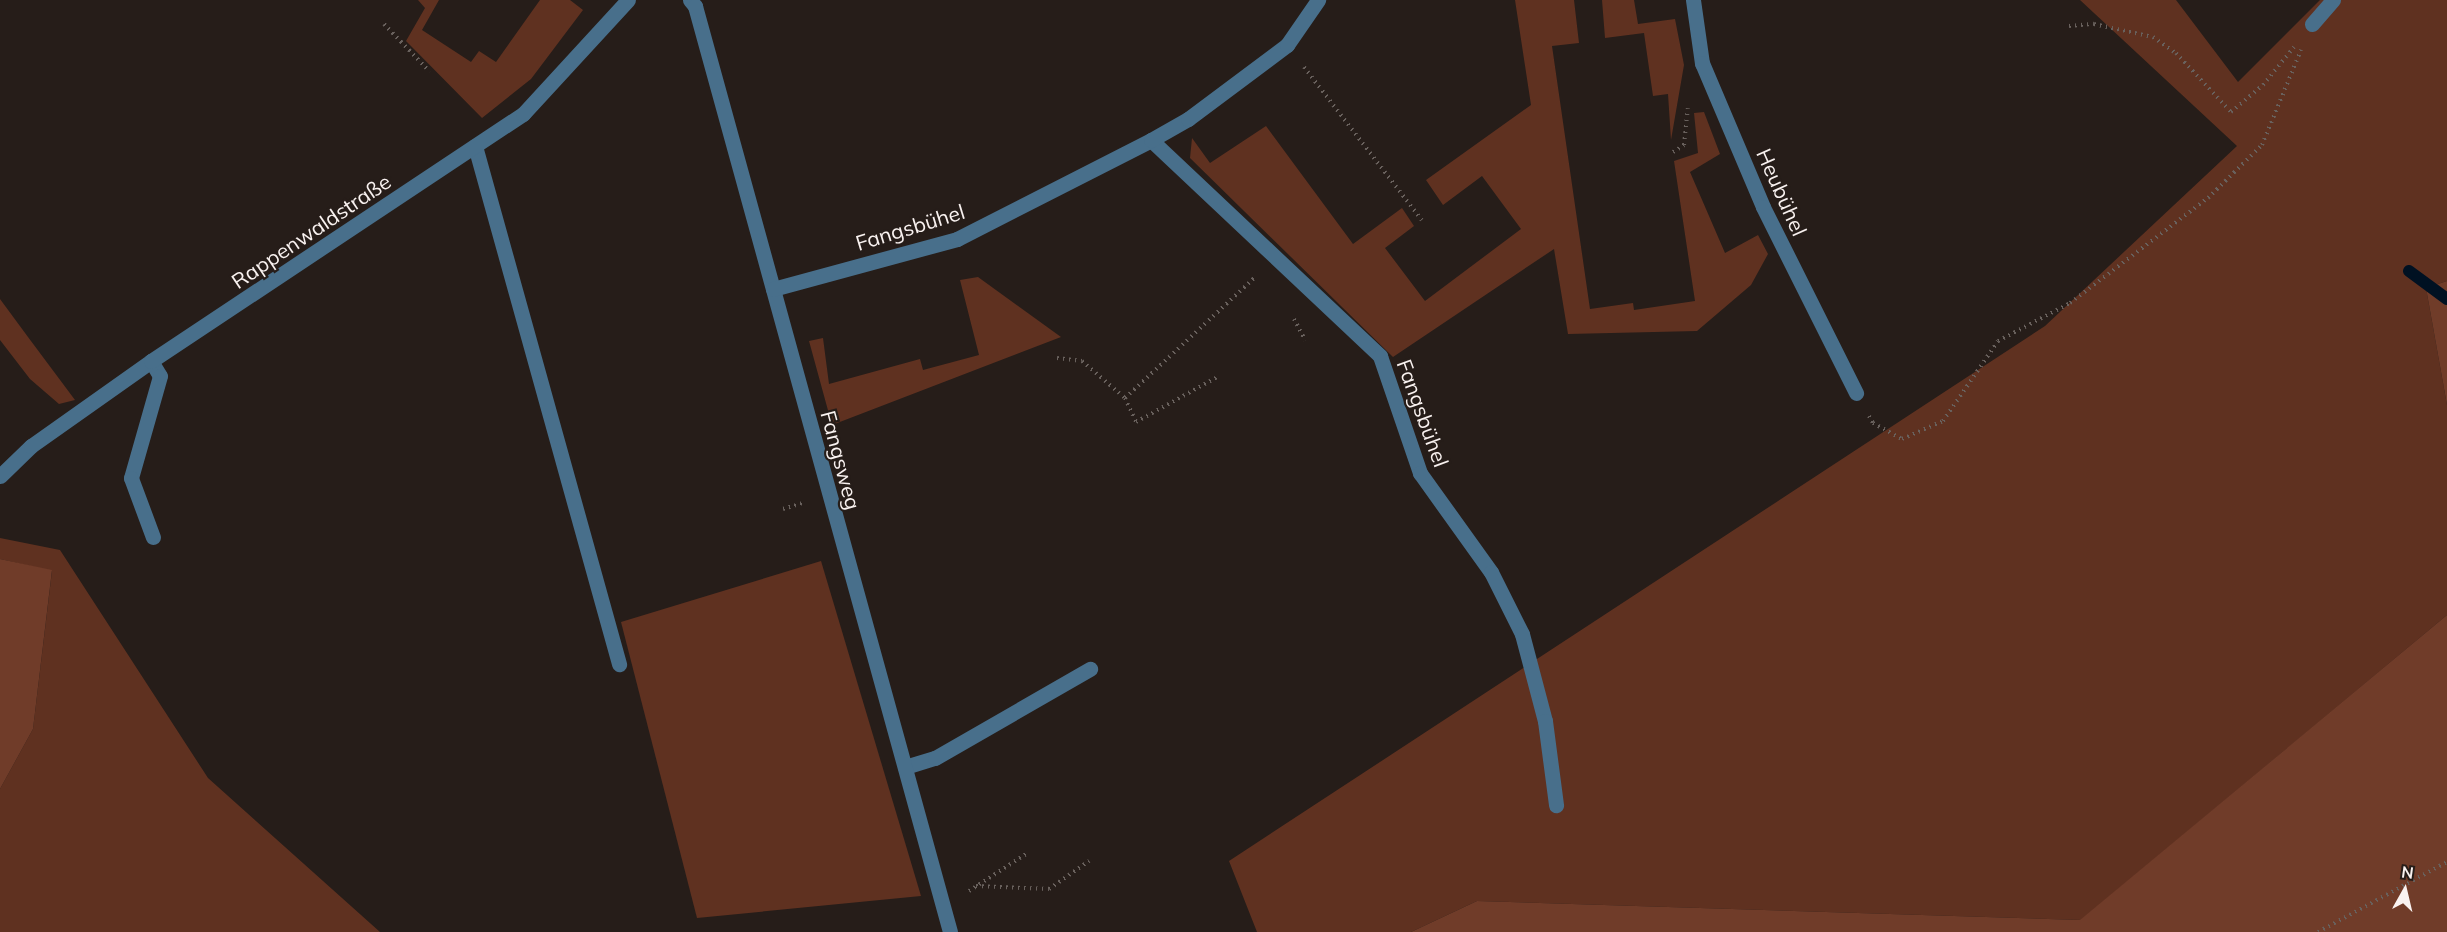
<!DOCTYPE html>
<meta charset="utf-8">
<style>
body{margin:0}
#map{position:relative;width:2447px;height:932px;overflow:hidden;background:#261d19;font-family:Mulish,sans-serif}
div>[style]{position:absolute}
.green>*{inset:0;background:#5f3120}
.forest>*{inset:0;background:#703c29}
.stream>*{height:12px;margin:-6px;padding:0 6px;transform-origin:6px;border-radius:6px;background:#012}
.path>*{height:4px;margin-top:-2px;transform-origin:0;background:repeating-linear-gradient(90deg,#69615d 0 1.5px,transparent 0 6px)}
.lane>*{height:15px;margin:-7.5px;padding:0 7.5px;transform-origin:7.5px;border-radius:7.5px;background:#486f8b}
.street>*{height:15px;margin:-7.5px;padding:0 7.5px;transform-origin:7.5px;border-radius:7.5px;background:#486f8b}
span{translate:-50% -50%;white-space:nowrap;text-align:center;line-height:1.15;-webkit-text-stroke:4.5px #261d19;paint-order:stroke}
.street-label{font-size:21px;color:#f9f2f0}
.north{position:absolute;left:2375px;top:860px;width:60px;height:60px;-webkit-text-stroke:4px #261d19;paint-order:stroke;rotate:8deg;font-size:16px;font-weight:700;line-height:24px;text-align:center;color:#f9f2f0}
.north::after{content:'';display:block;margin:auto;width:21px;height:27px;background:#f9f2f0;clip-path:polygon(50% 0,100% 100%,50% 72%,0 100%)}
</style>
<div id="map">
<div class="green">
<div style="clip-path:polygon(418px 0,439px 0,422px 30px,471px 62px,479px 51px,496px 62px,540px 0,570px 0,583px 10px,531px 79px,482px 118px,406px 41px,425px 8px)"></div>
<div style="clip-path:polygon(1515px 0,1574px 0,1579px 43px,1552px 46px,1590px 309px,1633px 303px,1634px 310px,1695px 301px,1674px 161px,1698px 153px,1694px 113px,1704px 112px,1720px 154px,1690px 172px,1725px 253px,1758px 235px,1768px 254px,1751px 285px,1697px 331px,1568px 334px,1554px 249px,1393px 357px,1190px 158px,1192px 138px,1210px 163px,1266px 126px,1353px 244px,1402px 208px,1414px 226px,1385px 248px,1425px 301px,1521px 229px,1482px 176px,1443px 205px,1426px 180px,1531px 105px)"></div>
<div style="clip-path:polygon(1602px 0,1634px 0,1638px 24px,1675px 19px,1684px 65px,1671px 140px,1668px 94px,1653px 96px,1644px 33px,1605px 38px)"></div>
<div style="clip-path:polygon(2080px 0,2176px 0,2238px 82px,2320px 0,2447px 0,2447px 281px,2426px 288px,2447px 405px,2447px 615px,2081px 920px,1477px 901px,1411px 932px,1257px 932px,1229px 861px,2045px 326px,2237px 146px)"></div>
<div style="clip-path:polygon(978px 277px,1061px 337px,832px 425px,809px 341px,823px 338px,829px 384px,920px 359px,923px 370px,979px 355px,960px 280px)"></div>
<div style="clip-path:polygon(0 299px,28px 337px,75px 400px,59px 404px,30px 379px,0 340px)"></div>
<div style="clip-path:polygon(0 538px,60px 550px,208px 778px,380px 932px,0 932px,0 789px,33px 729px,52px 571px,0 559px)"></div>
<div style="clip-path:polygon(821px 561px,921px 896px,697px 918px,621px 622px)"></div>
</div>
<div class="forest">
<div style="clip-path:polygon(2447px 281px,2447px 405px,2426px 288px)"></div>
<div style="clip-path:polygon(0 559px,52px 570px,33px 729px,0 789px)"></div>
<div style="clip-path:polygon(2447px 615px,2447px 932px,1411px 932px,1477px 901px,2080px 920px)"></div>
</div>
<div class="stream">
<div style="left:2409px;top:271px;width:47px;rotate:36.4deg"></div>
</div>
<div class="path">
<div style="left:384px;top:24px;width:66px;rotate:46.2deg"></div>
<div style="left:2069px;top:26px;width:25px;rotate:-5deg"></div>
<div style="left:2094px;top:24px;width:60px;rotate:12.4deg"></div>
<div style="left:2153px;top:37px;width:28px;rotate:35deg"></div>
<div style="left:2176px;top:53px;width:81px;rotate:47deg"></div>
<div style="left:2231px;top:112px;width:42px;rotate:-40.2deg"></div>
<div style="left:2263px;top:85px;width:49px;rotate:-50.8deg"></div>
<div style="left:1304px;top:67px;width:193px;rotate:52.4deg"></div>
<div style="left:1673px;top:152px;width:13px;rotate:-32deg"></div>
<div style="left:1684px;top:145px;width:37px;rotate:-84deg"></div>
<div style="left:1294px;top:319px;width:24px;rotate:62deg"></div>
<div style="left:1057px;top:358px;width:25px;rotate:7deg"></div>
<div style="left:1082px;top:361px;width:57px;rotate:40.7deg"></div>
<div style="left:1125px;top:398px;width:176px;rotate:-42.9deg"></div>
<div style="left:1125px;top:398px;width:26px;rotate:65deg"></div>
<div style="left:1136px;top:422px;width:95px;rotate:-29deg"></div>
<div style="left:1869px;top:416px;width:8px;rotate:60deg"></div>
<div style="left:1873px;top:423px;width:33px;rotate:29deg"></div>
<div style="left:1902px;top:439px;width:45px;rotate:-23.7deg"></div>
<div style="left:1943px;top:421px;width:97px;rotate:-55.5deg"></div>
<div style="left:1998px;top:341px;width:81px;rotate:-27.8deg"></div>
<div style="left:2070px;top:303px;width:173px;rotate:-37.3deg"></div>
<div style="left:2208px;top:198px;width:76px;rotate:-44.5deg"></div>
<div style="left:2262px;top:145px;width:103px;rotate:-67.7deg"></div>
<div style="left:783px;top:509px;width:21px;rotate:-17deg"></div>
<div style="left:976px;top:886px;width:73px;rotate:2.4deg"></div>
<div style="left:1049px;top:889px;width:49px;rotate:-35deg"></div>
<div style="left:969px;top:891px;width:68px;rotate:-33deg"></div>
<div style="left:2318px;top:932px;width:147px;rotate:-28.5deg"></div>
</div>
<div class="lane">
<div style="left:1151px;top:140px;width:315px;rotate:43.3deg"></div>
<div style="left:1380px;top:356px;width:124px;rotate:71.1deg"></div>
<div style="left:1420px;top:473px;width:122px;rotate:54.4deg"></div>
<div style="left:1491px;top:572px;width:69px;rotate:63.4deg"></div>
<div style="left:1522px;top:634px;width:90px;rotate:75.2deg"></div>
<div style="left:1545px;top:721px;width:85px;rotate:82.5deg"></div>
<div style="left:475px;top:146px;width:538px;rotate:74.46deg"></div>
<div style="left:151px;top:361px;width:17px;rotate:59deg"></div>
<div style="left:160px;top:376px;width:106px;rotate:105.9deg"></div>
<div style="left:131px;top:478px;width:63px;rotate:69.6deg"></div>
<div style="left:905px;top:767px;width:31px;rotate:-17deg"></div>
<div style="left:935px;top:758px;width:179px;rotate:-29.9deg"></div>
</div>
<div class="street">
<div style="left:690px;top:0;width:8px;rotate:50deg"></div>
<div style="left:695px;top:6px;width:960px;rotate:74.6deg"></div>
<div style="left:1693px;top:0;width:64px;rotate:81.9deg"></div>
<div style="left:1702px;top:63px;width:156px;rotate:67deg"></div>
<div style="left:1763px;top:207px;width:208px;rotate:63.4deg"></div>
<div style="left:2312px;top:24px;width:32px;rotate:-49deg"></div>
<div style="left:773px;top:289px;width:191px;rotate:-15.2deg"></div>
<div style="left:957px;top:239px;width:218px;rotate:-27deg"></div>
<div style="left:1151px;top:140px;width:43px;rotate:-29.6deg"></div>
<div style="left:1188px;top:119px;width:124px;rotate:-36.8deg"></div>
<div style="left:1287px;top:45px;width:55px;rotate:-55.4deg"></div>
<div style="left:0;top:476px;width:43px;rotate:-44.1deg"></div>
<div style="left:31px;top:446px;width:147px;rotate:-35.3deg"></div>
<div style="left:151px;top:361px;width:447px;rotate:-33.6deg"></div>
<div style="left:523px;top:114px;width:155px;rotate:-47.4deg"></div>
</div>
<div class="street-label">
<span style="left:1782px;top:192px;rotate:66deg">Heubühel</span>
<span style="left:910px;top:227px;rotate:-17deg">Fangsbühel</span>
<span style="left:311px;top:231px;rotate:-34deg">Rappenwaldstraße</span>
<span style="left:1423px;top:413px;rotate:70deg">Fangsbühel</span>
<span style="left:841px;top:460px;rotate:75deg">Fangsweg</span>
</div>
<div class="north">N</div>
</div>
